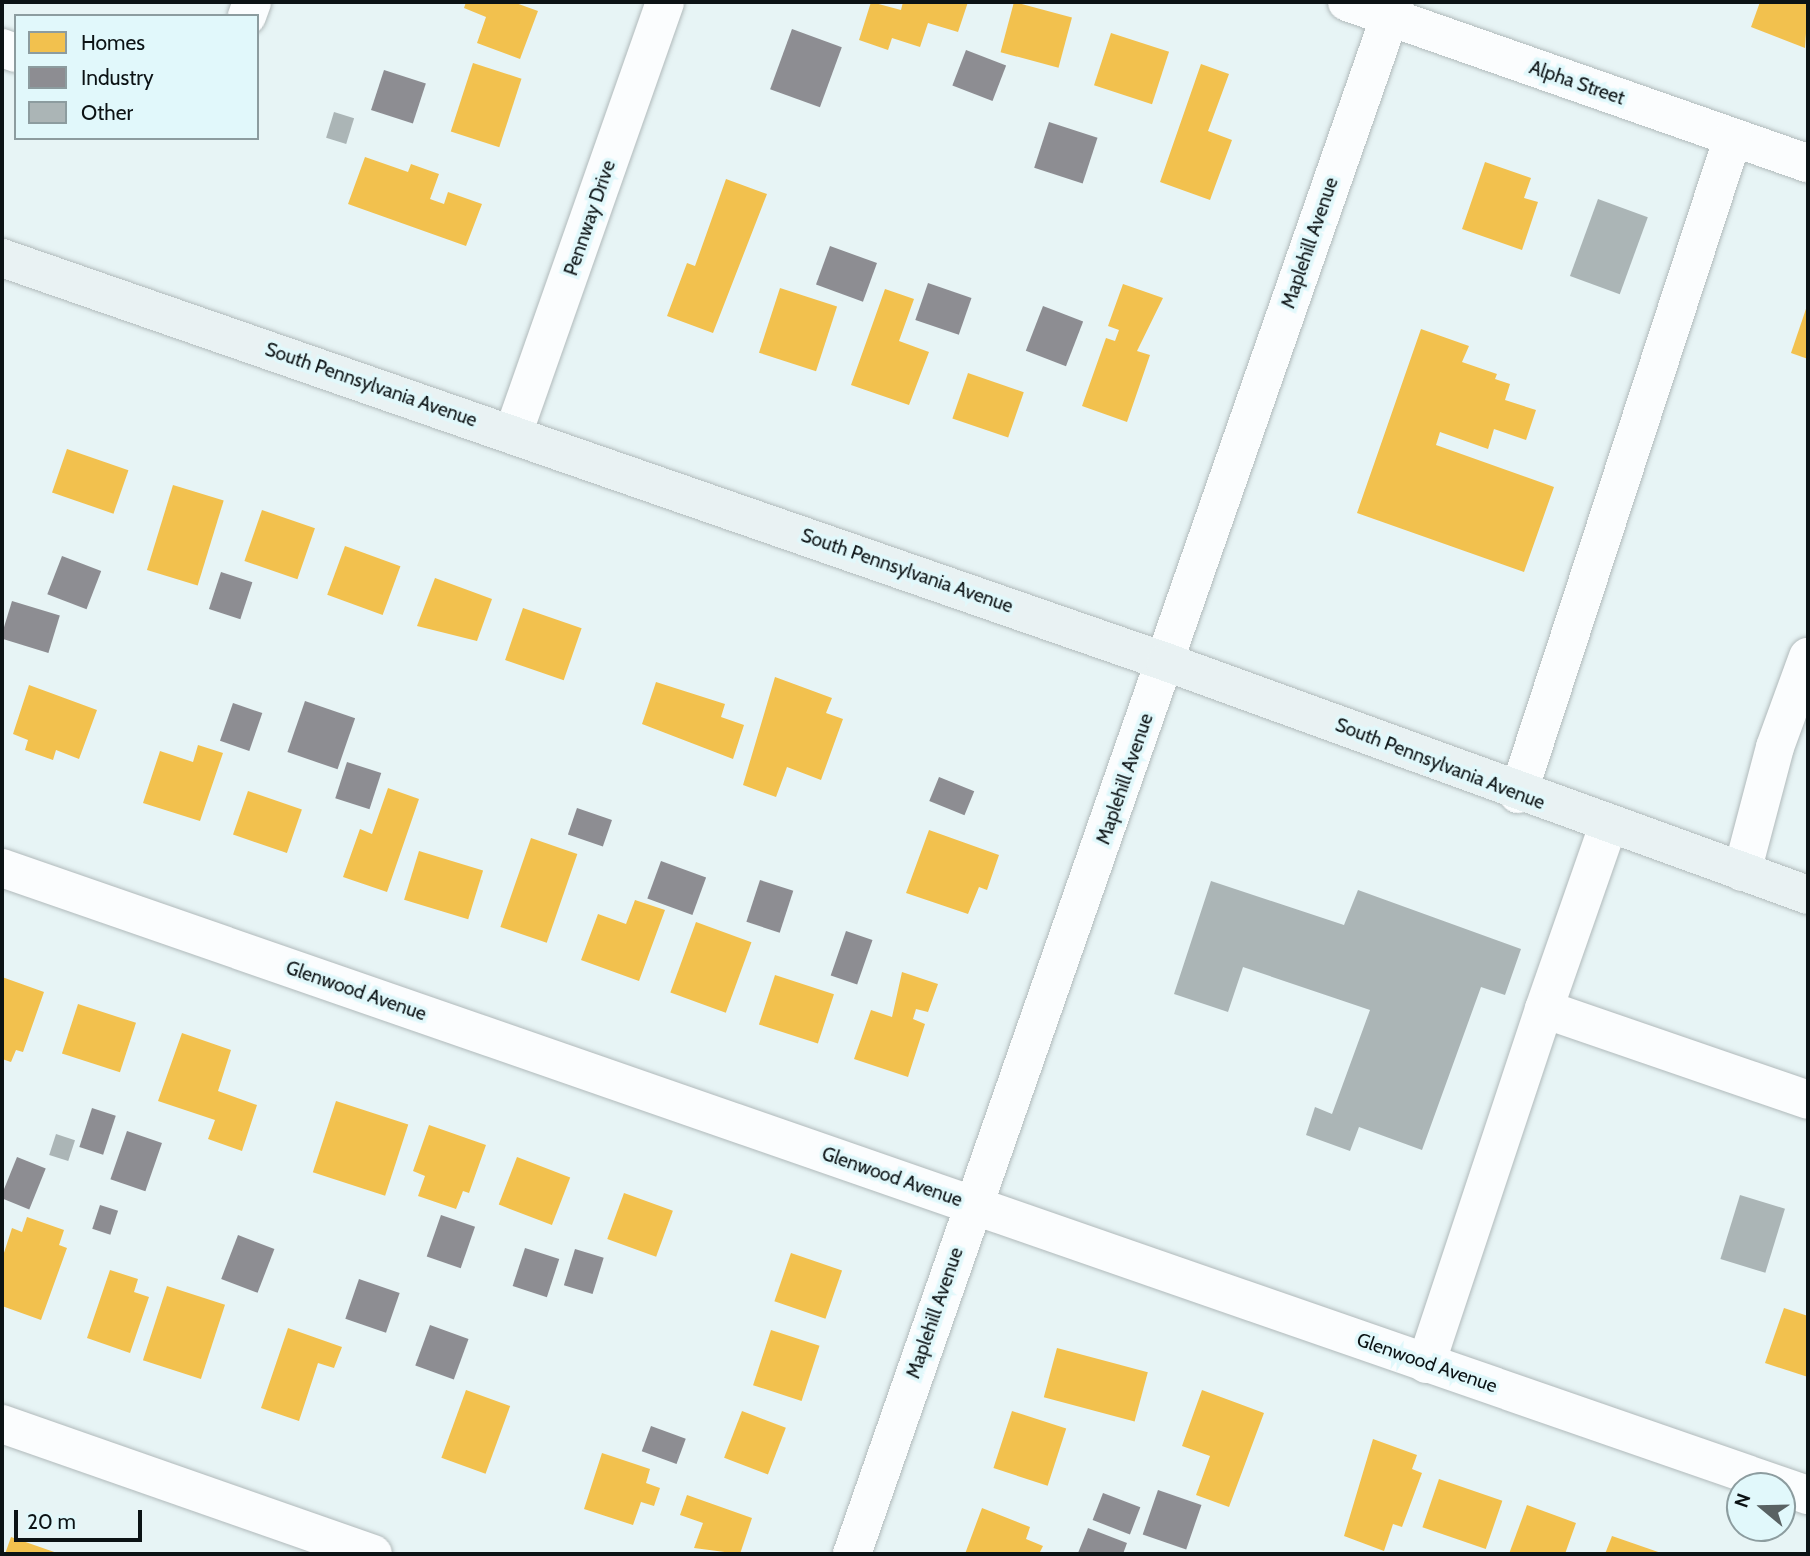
<!DOCTYPE html>
<style>
body{margin:0}
#map{position:relative;width:1810px;height:1556px;overflow:hidden;background:#e7f4f5;font-family:Cabin,sans-serif}
div>[style]{position:absolute}
.homes>*{inset:0;background:#f2c14e;transform-origin:0 0}
.industry>*{inset:0;background:#8d8d92;transform-origin:0 0}
.building>*{inset:0;background:#abb5b6;transform-origin:0 0}
.roads{filter:drop-shadow(0 0 2px #b1babb) drop-shadow(0 0 2px #b1babb)}
.minor>*{height:38px;margin:-19px;padding:0 19px;transform-origin:19px;border-radius:19px;background:#fbfdfe}
.major>*{height:38px;margin:-19px;padding:0 19px;transform-origin:19px;border-radius:19px;background:#e9f2f3}
span{translate:-50% -50%;white-space:nowrap;text-align:center;line-height:1.15;-webkit-text-stroke:7px #e1f8fb;paint-order:stroke}
.street-label{font-size:19px;color:#0c1315}
.frame{position:absolute;inset:0;border:4px solid #0c1315;pointer-events:none}
.legend{position:absolute;left:14px;top:14px;width:245px;height:126px;box-sizing:border-box;background:#e1f8fb;border:2px solid #8c9c9f;margin:0;padding:9px 12px;list-style:none;font-size:21px;color:#0c1315}
.legend li{display:flex;align-items:center;gap:14px;height:35px}
.legend b{width:35px;border:2px solid #8c9c9f}
.north{position:absolute;left:1726px;top:1472px;width:70px;height:70px;box-sizing:border-box;background:#e1f8fb;border:2px solid #8c9c9f;border-radius:50%;rotate:289deg;font-size:19px;font-weight:700;line-height:28px;text-align:center;color:#0c1315}
.north::after{content:'';display:block;margin:auto;width:24px;height:32px;background:#596263;clip-path:polygon(50% 0,100% 100%,50% 72%,0 100%)}
.scale{position:absolute;left:14px;top:1510px;width:128px;height:32px;box-sizing:border-box;border:4px solid #0c1315;border-top:0;padding-left:9px;font-size:21px;line-height:24px;white-space:nowrap;color:#0c1315;-webkit-text-stroke:5px #e1f8fb;paint-order:stroke}
</style>
<div id="map">
<div class="homes">
<div style="clip-path:polygon(466px 2px,513px 2px,538px 11px,520px 59px,477px 43px,486px 17px,464px 8px)"></div>
<div style="clip-path:polygon(871px 2px,901px 10px,903px 2px,968px 2px,958px 32px,928px 23px,920px 47px,892px 38px,888px 50px,859px 40px)"></div>
<div style="left:1014px;top:2px;width:60px;height:52px;rotate:15deg"></div>
<div style="clip-path:polygon(1760px 2px,1808px 2px,1805px 48px,1751px 27px)"></div>
<div style="left:1111px;top:33px;width:61px;height:55px;rotate:18deg"></div>
<div style="left:473px;top:63px;width:51px;height:72px;rotate:18deg"></div>
<div style="clip-path:polygon(1201px 64px,1229px 74px,1208px 131px,1232px 140px,1210px 200px,1160px 182px)"></div>
<div style="clip-path:polygon(365px 157px,408px 172px,411px 164px,439px 174px,430px 199px,444px 204px,448px 192px,482px 204px,466px 246px,348px 204px)"></div>
<div style="clip-path:polygon(1485px 162px,1531px 178px,1524px 198px,1538px 202px,1522px 250px,1462px 229px)"></div>
<div style="clip-path:polygon(726px 179px,767px 194px,713px 333px,667px 316px,687px 263px,695px 266px)"></div>
<div style="clip-path:polygon(1123px 284px,1163px 298px,1137px 351px,1150px 355px,1127px 422px,1082px 406px,1106px 338px,1115px 341px,1119px 330px,1108px 326px)"></div>
<div style="left:780px;top:288px;width:60px;height:68px;rotate:18deg"></div>
<div style="clip-path:polygon(885px 289px,914px 299px,899px 341px,929px 352px,909px 405px,851px 385px)"></div>
<div style="clip-path:polygon(1808px 303px,1808px 359px,1791px 353px)"></div>
<div style="clip-path:polygon(1421px 329px,1469px 346px,1462px 362px,1497px 374px,1495px 379px,1510px 384px,1505px 400px,1536px 410px,1526px 440px,1494px 429px,1488px 449px,1440px 432px,1436px 445px,1554px 487px,1524px 572px,1357px 513px)"></div>
<div style="left:968px;top:373px;width:59px;height:48px;rotate:19deg"></div>
<div style="left:67px;top:449px;width:65px;height:46px;rotate:19deg"></div>
<div style="left:173px;top:485px;width:53px;height:89px;rotate:17deg"></div>
<div style="left:262px;top:510px;width:56px;height:54px;rotate:19deg"></div>
<div style="left:345px;top:546px;width:59px;height:52px;rotate:20deg"></div>
<div style="clip-path:polygon(435px 578px,492px 599px,477px 641px,417px 626px)"></div>
<div style="left:523px;top:608px;width:62px;height:55px;rotate:19deg"></div>
<div style="clip-path:polygon(775px 677px,832px 698px,826px 713px,843px 719px,821px 780px,787px 767px,776px 797px,743px 785px)"></div>
<div style="clip-path:polygon(656px 682px,725px 704px,721px 717px,744px 725px,733px 759px,642px 724px)"></div>
<div style="clip-path:polygon(29px 685px,97px 710px,79px 759px,56px 750px,53px 760px,25px 750px,28px 740px,13px 734px)"></div>
<div style="clip-path:polygon(198px 745px,223px 753px,200px 821px,143px 803px,160px 751px,193px 762px)"></div>
<div style="clip-path:polygon(388px 788px,419px 799px,387px 892px,343px 877px,360px 829px,372px 834px)"></div>
<div style="left:248px;top:791px;width:57px;height:46px;rotate:19deg"></div>
<div style="clip-path:polygon(929px 830px,999px 855px,987px 890px,979px 887px,968px 914px,906px 893px)"></div>
<div style="left:531px;top:838px;width:49px;height:94px;rotate:19deg"></div>
<div style="left:419px;top:851px;width:67px;height:51px;rotate:17deg"></div>
<div style="clip-path:polygon(635px 900px,665px 910px,639px 981px,581px 960px,598px 914px,626px 924px)"></div>
<div style="left:696px;top:922px;width:59px;height:75px;rotate:20deg"></div>
<div style="clip-path:polygon(902px 972px,938px 984px,928px 1012px,916px 1009px,913px 1019px,925px 1024px,908px 1077px,854px 1059px,871px 1010px,892px 1017px)"></div>
<div style="left:775px;top:975px;width:62px;height:52px;rotate:18deg"></div>
<div style="clip-path:polygon(2px 977px,44px 992px,23px 1052px,16px 1050px,11px 1062px,2px 1059px)"></div>
<div style="left:78px;top:1004px;width:61px;height:52px;rotate:18deg"></div>
<div style="clip-path:polygon(182px 1033px,231px 1050px,218px 1091px,257px 1105px,242px 1151px,208px 1139px,215px 1120px,158px 1101px)"></div>
<div style="left:336px;top:1101px;width:76px;height:75px;rotate:18deg"></div>
<div style="clip-path:polygon(429px 1125px,486px 1145px,469px 1193px,463px 1191px,456px 1209px,418px 1196px,425px 1176px,413px 1171px)"></div>
<div style="left:517px;top:1157px;width:57px;height:51px;rotate:21deg"></div>
<div style="left:624px;top:1193px;width:52px;height:49px;rotate:20deg"></div>
<div style="clip-path:polygon(27px 1217px,64px 1230px,59px 1245px,67px 1248px,41px 1320px,2px 1306px,2px 1259px,12px 1228px,22px 1232px)"></div>
<div style="left:791px;top:1253px;width:54px;height:51px;rotate:19deg"></div>
<div style="clip-path:polygon(110px 1270px,138px 1279px,134px 1292px,149px 1297px,130px 1353px,87px 1338px)"></div>
<div style="left:167px;top:1286px;width:61px;height:78px;rotate:18deg"></div>
<div style="clip-path:polygon(1784px 1308px,1808px 1316px,1808px 1377px,1765px 1363px)"></div>
<div style="clip-path:polygon(288px 1328px,342px 1347px,334px 1368px,318px 1363px,299px 1421px,261px 1408px)"></div>
<div style="left:771px;top:1330px;width:51px;height:58px;rotate:18deg"></div>
<div style="left:1057px;top:1348px;width:94px;height:51px;rotate:15deg"></div>
<div style="left:466px;top:1390px;width:47px;height:72px;rotate:20deg"></div>
<div style="clip-path:polygon(1202px 1390px,1264px 1413px,1229px 1507px,1196px 1495px,1210px 1456px,1182px 1446px)"></div>
<div style="left:742px;top:1411px;width:47px;height:50px;rotate:21deg"></div>
<div style="left:1012px;top:1411px;width:57px;height:60px;rotate:18deg"></div>
<div style="clip-path:polygon(1373px 1439px,1417px 1455px,1412px 1469px,1422px 1473px,1402px 1527px,1393px 1524px,1384px 1551px,1344px 1536px)"></div>
<div style="clip-path:polygon(602px 1453px,650px 1469px,646px 1483px,660px 1488px,654px 1506px,641px 1502px,633px 1525px,584px 1509px)"></div>
<div style="left:1439px;top:1479px;width:67px;height:51px;rotate:19deg"></div>
<div style="clip-path:polygon(687px 1495px,752px 1518px,740px 1554px,694px 1548px,703px 1523px,680px 1515px)"></div>
<div style="clip-path:polygon(1527px 1505px,1576px 1523px,1565px 1554px,1509px 1554px)"></div>
<div style="clip-path:polygon(982px 1508px,1030px 1527px,1026px 1539px,1043px 1546px,1039px 1554px,965px 1554px)"></div>
<div style="clip-path:polygon(1612px 1536px,1664px 1554px,1605px 1554px)"></div>
<div style="clip-path:polygon(11px 1537px,60px 1554px,5px 1554px)"></div>
</div>
<div class="industry">
<div style="left:792px;top:29px;width:53px;height:64px;rotate:20deg"></div>
<div style="left:966px;top:50px;width:43px;height:38px;rotate:21deg"></div>
<div style="left:384px;top:70px;width:44px;height:42px;rotate:18deg"></div>
<div style="left:1049px;top:122px;width:51px;height:48px;rotate:18deg"></div>
<div style="left:830px;top:246px;width:50px;height:41px;rotate:20deg"></div>
<div style="left:928px;top:283px;width:46px;height:39px;rotate:19deg"></div>
<div style="left:1043px;top:306px;width:43px;height:48px;rotate:21deg"></div>
<div style="left:62px;top:556px;width:42px;height:41px;rotate:21deg"></div>
<div style="left:221px;top:572px;width:33px;height:39px;rotate:18deg"></div>
<div style="left:12px;top:601px;width:50px;height:39px;rotate:17deg"></div>
<div style="left:305px;top:701px;width:53px;height:54px;rotate:19deg"></div>
<div style="left:233px;top:703px;width:31px;height:40px;rotate:19deg"></div>
<div style="left:347px;top:762px;width:36px;height:38px;rotate:18deg"></div>
<div style="left:939px;top:777px;width:38px;height:26px;rotate:22deg"></div>
<div style="left:577px;top:808px;width:37px;height:28px;rotate:19deg"></div>
<div style="left:661px;top:861px;width:48px;height:40px;rotate:20deg"></div>
<div style="left:760px;top:880px;width:35px;height:44px;rotate:18deg"></div>
<div style="left:846px;top:931px;width:28px;height:47px;rotate:19deg"></div>
<div style="left:92px;top:1108px;width:25px;height:41px;rotate:18deg"></div>
<div style="left:127px;top:1131px;width:37px;height:51px;rotate:19deg"></div>
<div style="left:17px;top:1157px;width:31px;height:44px;rotate:22deg"></div>
<div style="left:100px;top:1205px;width:19px;height:25px;rotate:18deg"></div>
<div style="left:441px;top:1215px;width:36px;height:44px;rotate:19deg"></div>
<div style="left:238px;top:1235px;width:39px;height:47px;rotate:21deg"></div>
<div style="left:525px;top:1248px;width:36px;height:40px;rotate:18deg"></div>
<div style="left:575px;top:1249px;width:30px;height:38px;rotate:17deg"></div>
<div style="left:359px;top:1279px;width:43px;height:42px;rotate:19deg"></div>
<div style="left:430px;top:1325px;width:41px;height:43px;rotate:20deg"></div>
<div style="left:651px;top:1426px;width:37px;height:27px;rotate:20deg"></div>
<div style="left:1158px;top:1490px;width:46px;height:47px;rotate:19deg"></div>
<div style="left:1103px;top:1493px;width:40px;height:29px;rotate:21deg"></div>
<div style="clip-path:polygon(1088px 1528px,1127px 1543px,1123px 1554px,1078px 1553px)"></div>
</div>
<div class="building">
<div style="left:334px;top:112px;width:21px;height:27px;rotate:17deg"></div>
<div style="left:1598px;top:199px;width:53px;height:82px;rotate:20deg"></div>
<div style="clip-path:polygon(1211px 881px,1344px 925px,1358px 890px,1521px 949px,1505px 995px,1481px 987px,1422px 1150px,1359px 1127px,1350px 1151px,1306px 1135px,1315px 1107px,1332px 1114px,1370px 1010px,1243px 967px,1228px 1012px,1174px 994px)"></div>
<div style="left:56px;top:1134px;width:20px;height:22px;rotate:18deg"></div>
<div style="left:1740px;top:1195px;width:47px;height:67px;rotate:17deg"></div>
</div>
<div class="roads">
<div class="minor">
<div style="left:1347px;top:2px;width:488px;rotate:19.3deg"></div>
<div style="left:247px;top:16px;width:15px;rotate:-70deg"></div>
<div style="left:2px;top:48px;width:15px;rotate:20deg"></div>
<div style="left:513px;top:434px;width:458px;rotate:-70.6deg"></div>
<div style="left:1518px;top:794px;width:691px;rotate:-71.88deg"></div>
<div style="left:1608px;top:826px;width:194px;rotate:109.3deg"></div>
<div style="left:1544px;top:1009px;width:279px;rotate:19deg"></div>
<div style="left:2px;top:868px;width:1912px;rotate:19.15deg"></div>
<div style="left:1742px;top:872px;width:129px;rotate:-75.2deg"></div>
<div style="left:1775px;top:747px;width:96px;rotate:-69.9deg"></div>
<div style="left:1426px;top:1364px;width:374px;rotate:-71.6deg"></div>
<div style="left:2px;top:1424px;width:393px;rotate:19.3deg"></div>
<div style="left:852px;top:1554px;width:1644px;rotate:-70.72deg"></div>
</div>
<div class="major">
<div style="left:2px;top:258px;width:1232px;rotate:19.14deg"></div>
<div style="left:1166px;top:662px;width:683px;rotate:19.95deg"></div>
</div>
</div>
<div class="street-label">
<span style="left:1577px;top:83px;rotate:19deg">Alpha Street</span>
<span style="left:590px;top:218px;rotate:-71deg">Pennway Drive</span>
<span style="left:1310px;top:243px;rotate:-71deg">Maplehill Avenue</span>
<span style="left:371px;top:385px;rotate:19deg">South Pennsylvania Avenue</span>
<span style="left:907px;top:571px;rotate:19deg">South Pennsylvania Avenue</span>
<span style="left:1440px;top:764px;rotate:21deg">South Pennsylvania Avenue</span>
<span style="left:1125px;top:779px;rotate:-71deg">Maplehill Avenue</span>
<span style="left:356px;top:991px;rotate:19deg">Glenwood Avenue</span>
<span style="left:892px;top:1177px;rotate:19deg">Glenwood Avenue</span>
<span style="left:935px;top:1313px;rotate:-71deg">Maplehill Avenue</span>
<span style="left:1427px;top:1363px;rotate:19deg">Glenwood Avenue</span>
</div>
<div class="frame"></div>
<ul class="legend">
<li><b style="height:19px;background:#f2c14e"></b>Homes</li>
<li><b style="height:19px;background:#8d8d92"></b>Industry</li>
<li><b style="height:19px;background:#abb5b6"></b>Other</li>
</ul>
<div class="north">N</div>
<div class="scale">20 m</div>
</div>
